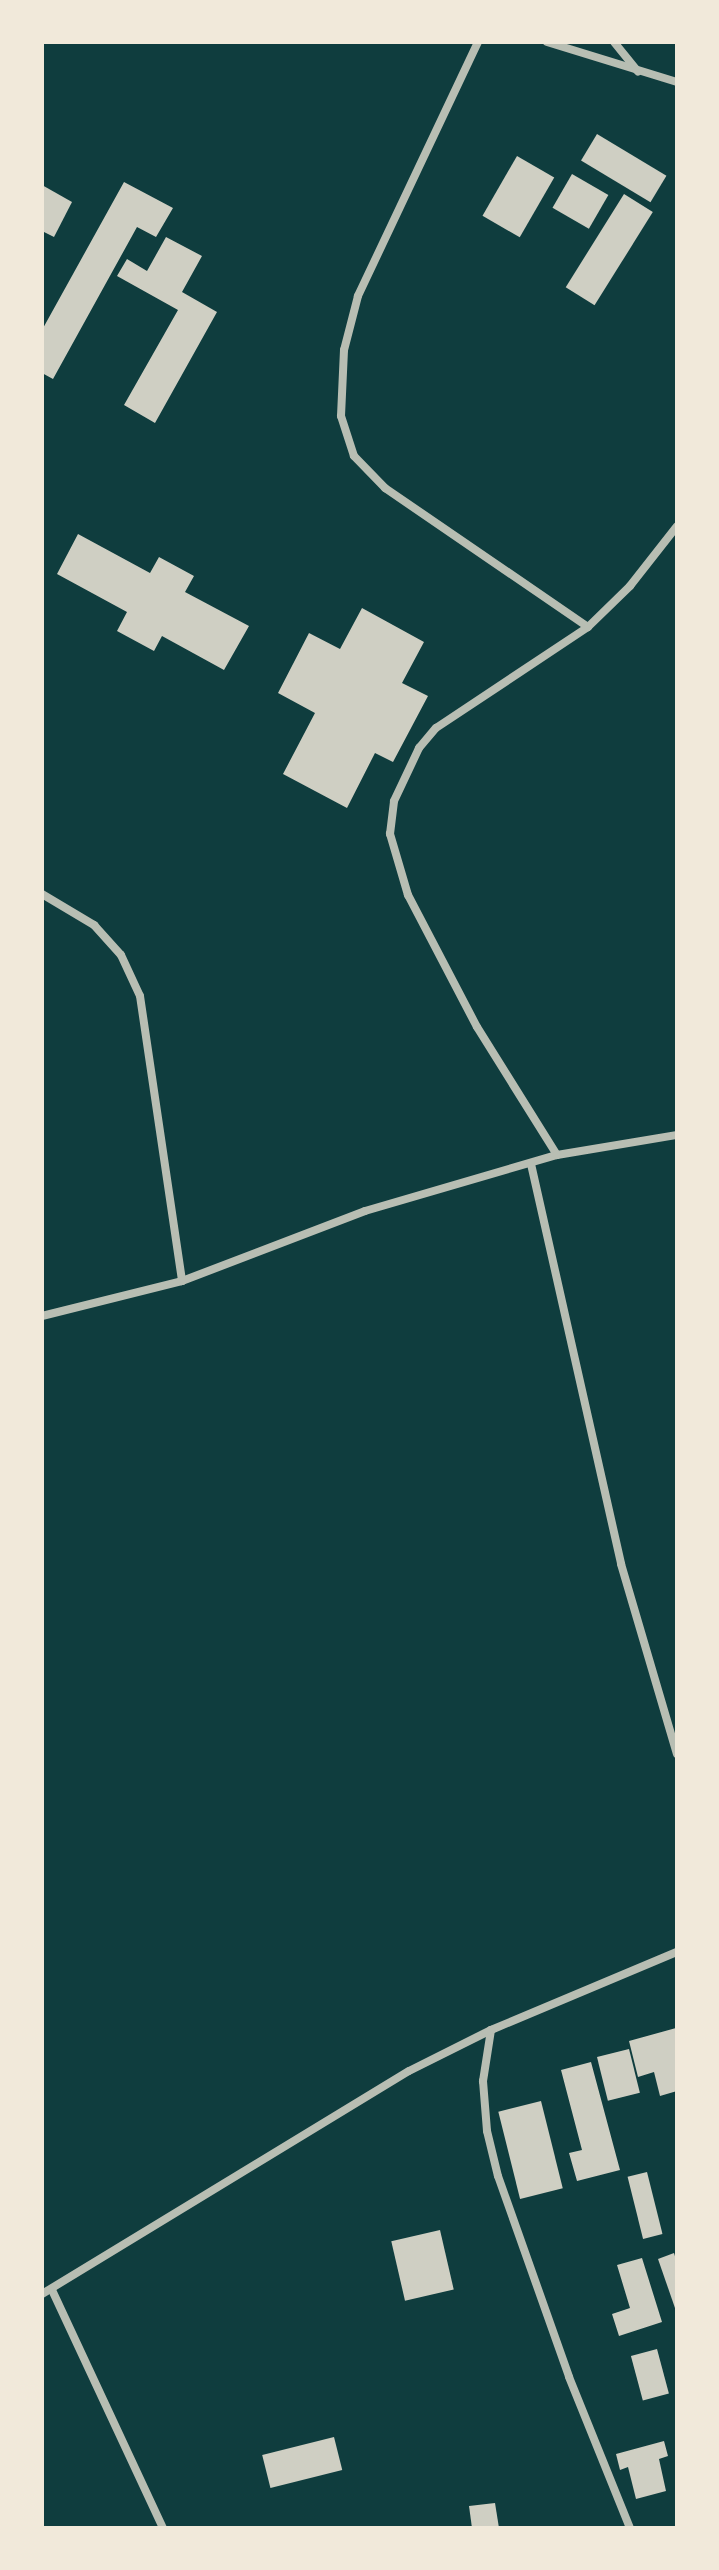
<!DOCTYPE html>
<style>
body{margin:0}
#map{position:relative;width:719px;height:2570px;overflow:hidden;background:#0f3d3e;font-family:Arial,sans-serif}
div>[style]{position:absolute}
.building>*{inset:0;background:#cfcfc3;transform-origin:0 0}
.minor>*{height:8px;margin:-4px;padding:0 4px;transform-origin:4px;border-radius:4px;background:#b8beb3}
span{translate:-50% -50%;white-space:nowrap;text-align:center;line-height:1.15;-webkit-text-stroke:8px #f1e9da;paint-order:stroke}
.frame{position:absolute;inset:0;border:44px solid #f1e9da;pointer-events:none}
</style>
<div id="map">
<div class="building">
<div style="left:597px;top:134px;width:81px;height:31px;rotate:31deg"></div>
<div style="left:517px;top:156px;width:43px;height:69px;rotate:30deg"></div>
<div style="left:572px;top:174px;width:42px;height:39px;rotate:30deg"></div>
<div style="clip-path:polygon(124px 182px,173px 208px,156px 237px,137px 227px,53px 379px,42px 373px,42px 330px)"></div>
<div style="clip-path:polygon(42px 185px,72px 202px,54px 237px,42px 231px)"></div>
<div style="left:624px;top:194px;width:34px;height:110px;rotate:32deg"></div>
<div style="clip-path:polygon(166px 237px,202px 256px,182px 292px,217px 312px,155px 423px,124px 405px,178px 310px,117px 276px,127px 259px,147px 271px)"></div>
<div style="clip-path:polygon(78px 534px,150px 573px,159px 557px,194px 576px,185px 592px,249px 626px,224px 670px,162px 636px,154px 651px,117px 631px,127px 612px,57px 574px)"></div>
<div style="clip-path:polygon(362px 608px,424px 642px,402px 683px,428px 696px,393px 762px,375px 753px,347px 808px,283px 774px,315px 713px,278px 693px,309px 633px,340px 649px)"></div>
<div style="clip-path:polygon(676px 2028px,677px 2091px,660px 2096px,654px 2072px,638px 2077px,629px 2041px)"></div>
<div style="left:629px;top:2049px;width:45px;height:33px;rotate:76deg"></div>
<div style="clip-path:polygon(591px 2062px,620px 2170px,577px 2181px,569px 2153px,582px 2150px,561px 2070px)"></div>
<div style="left:541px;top:2101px;width:90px;height:44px;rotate:76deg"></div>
<div style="left:647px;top:2172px;width:64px;height:20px;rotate:76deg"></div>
<div style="left:440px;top:2230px;width:61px;height:50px;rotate:77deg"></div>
<div style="clip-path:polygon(674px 2253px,677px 2263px,675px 2308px,658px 2259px)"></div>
<div style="clip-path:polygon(642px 2258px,662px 2322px,619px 2336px,612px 2314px,630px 2308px,617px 2265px)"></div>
<div style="left:657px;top:2349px;width:46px;height:27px;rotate:75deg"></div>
<div style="left:334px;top:2437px;width:34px;height:74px;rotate:76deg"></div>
<div style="clip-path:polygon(664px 2441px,668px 2456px,659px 2459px,666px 2491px,636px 2499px,628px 2467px,620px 2470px,616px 2454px)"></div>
<div style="clip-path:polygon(495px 2503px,499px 2528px,472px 2528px,469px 2506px)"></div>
</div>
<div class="minor">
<div style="left:478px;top:42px;width:281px;rotate:115.3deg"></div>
<div style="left:358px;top:296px;width:56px;rotate:104.5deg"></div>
<div style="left:344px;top:350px;width:66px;rotate:92.6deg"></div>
<div style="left:341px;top:416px;width:42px;rotate:72deg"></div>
<div style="left:354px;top:456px;width:45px;rotate:45.9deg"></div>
<div style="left:385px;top:488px;width:246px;rotate:34.4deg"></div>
<div style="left:547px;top:42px;width:136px;rotate:17.1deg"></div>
<div style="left:614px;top:42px;width:38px;rotate:51deg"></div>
<div style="left:42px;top:894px;width:61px;rotate:30.8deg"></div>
<div style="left:94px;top:925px;width:40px;rotate:48deg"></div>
<div style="left:121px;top:955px;width:45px;rotate:65.1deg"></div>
<div style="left:140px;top:996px;width:288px;rotate:81.6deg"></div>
<div style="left:557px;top:1155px;width:151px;rotate:-122deg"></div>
<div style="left:477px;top:1027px;width:149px;rotate:-117.6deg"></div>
<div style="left:408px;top:895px;width:64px;rotate:-106.4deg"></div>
<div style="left:390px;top:834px;width:33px;rotate:-83deg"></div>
<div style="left:394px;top:801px;width:59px;rotate:-64.7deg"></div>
<div style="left:419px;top:748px;width:26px;rotate:-50deg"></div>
<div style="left:436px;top:728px;width:182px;rotate:-33.6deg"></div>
<div style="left:588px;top:627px;width:59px;rotate:-44.3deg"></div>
<div style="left:630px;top:586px;width:76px;rotate:-51.9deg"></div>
<div style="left:531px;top:1164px;width:410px;rotate:77.3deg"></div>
<div style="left:621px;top:1564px;width:198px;rotate:73.6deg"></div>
<div style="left:42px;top:1316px;width:144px;rotate:-14deg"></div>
<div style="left:182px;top:1281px;width:196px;rotate:-20.9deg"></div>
<div style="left:365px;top:1211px;width:200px;rotate:-16.3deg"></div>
<div style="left:557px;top:1155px;width:122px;rotate:-9.5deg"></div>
<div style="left:491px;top:2030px;width:52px;rotate:98.9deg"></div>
<div style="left:483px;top:2081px;width:50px;rotate:85.4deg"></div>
<div style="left:487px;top:2131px;width:46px;rotate:76.3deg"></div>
<div style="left:498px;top:2176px;width:213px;rotate:70.5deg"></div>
<div style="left:569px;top:2377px;width:163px;rotate:68deg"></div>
<div style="left:52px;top:2290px;width:263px;rotate:65deg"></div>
<div style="left:42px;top:2294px;width:429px;rotate:-31.3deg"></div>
<div style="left:409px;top:2071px;width:92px;rotate:-26.6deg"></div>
<div style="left:491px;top:2030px;width:202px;rotate:-22.8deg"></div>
</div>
<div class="frame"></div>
</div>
